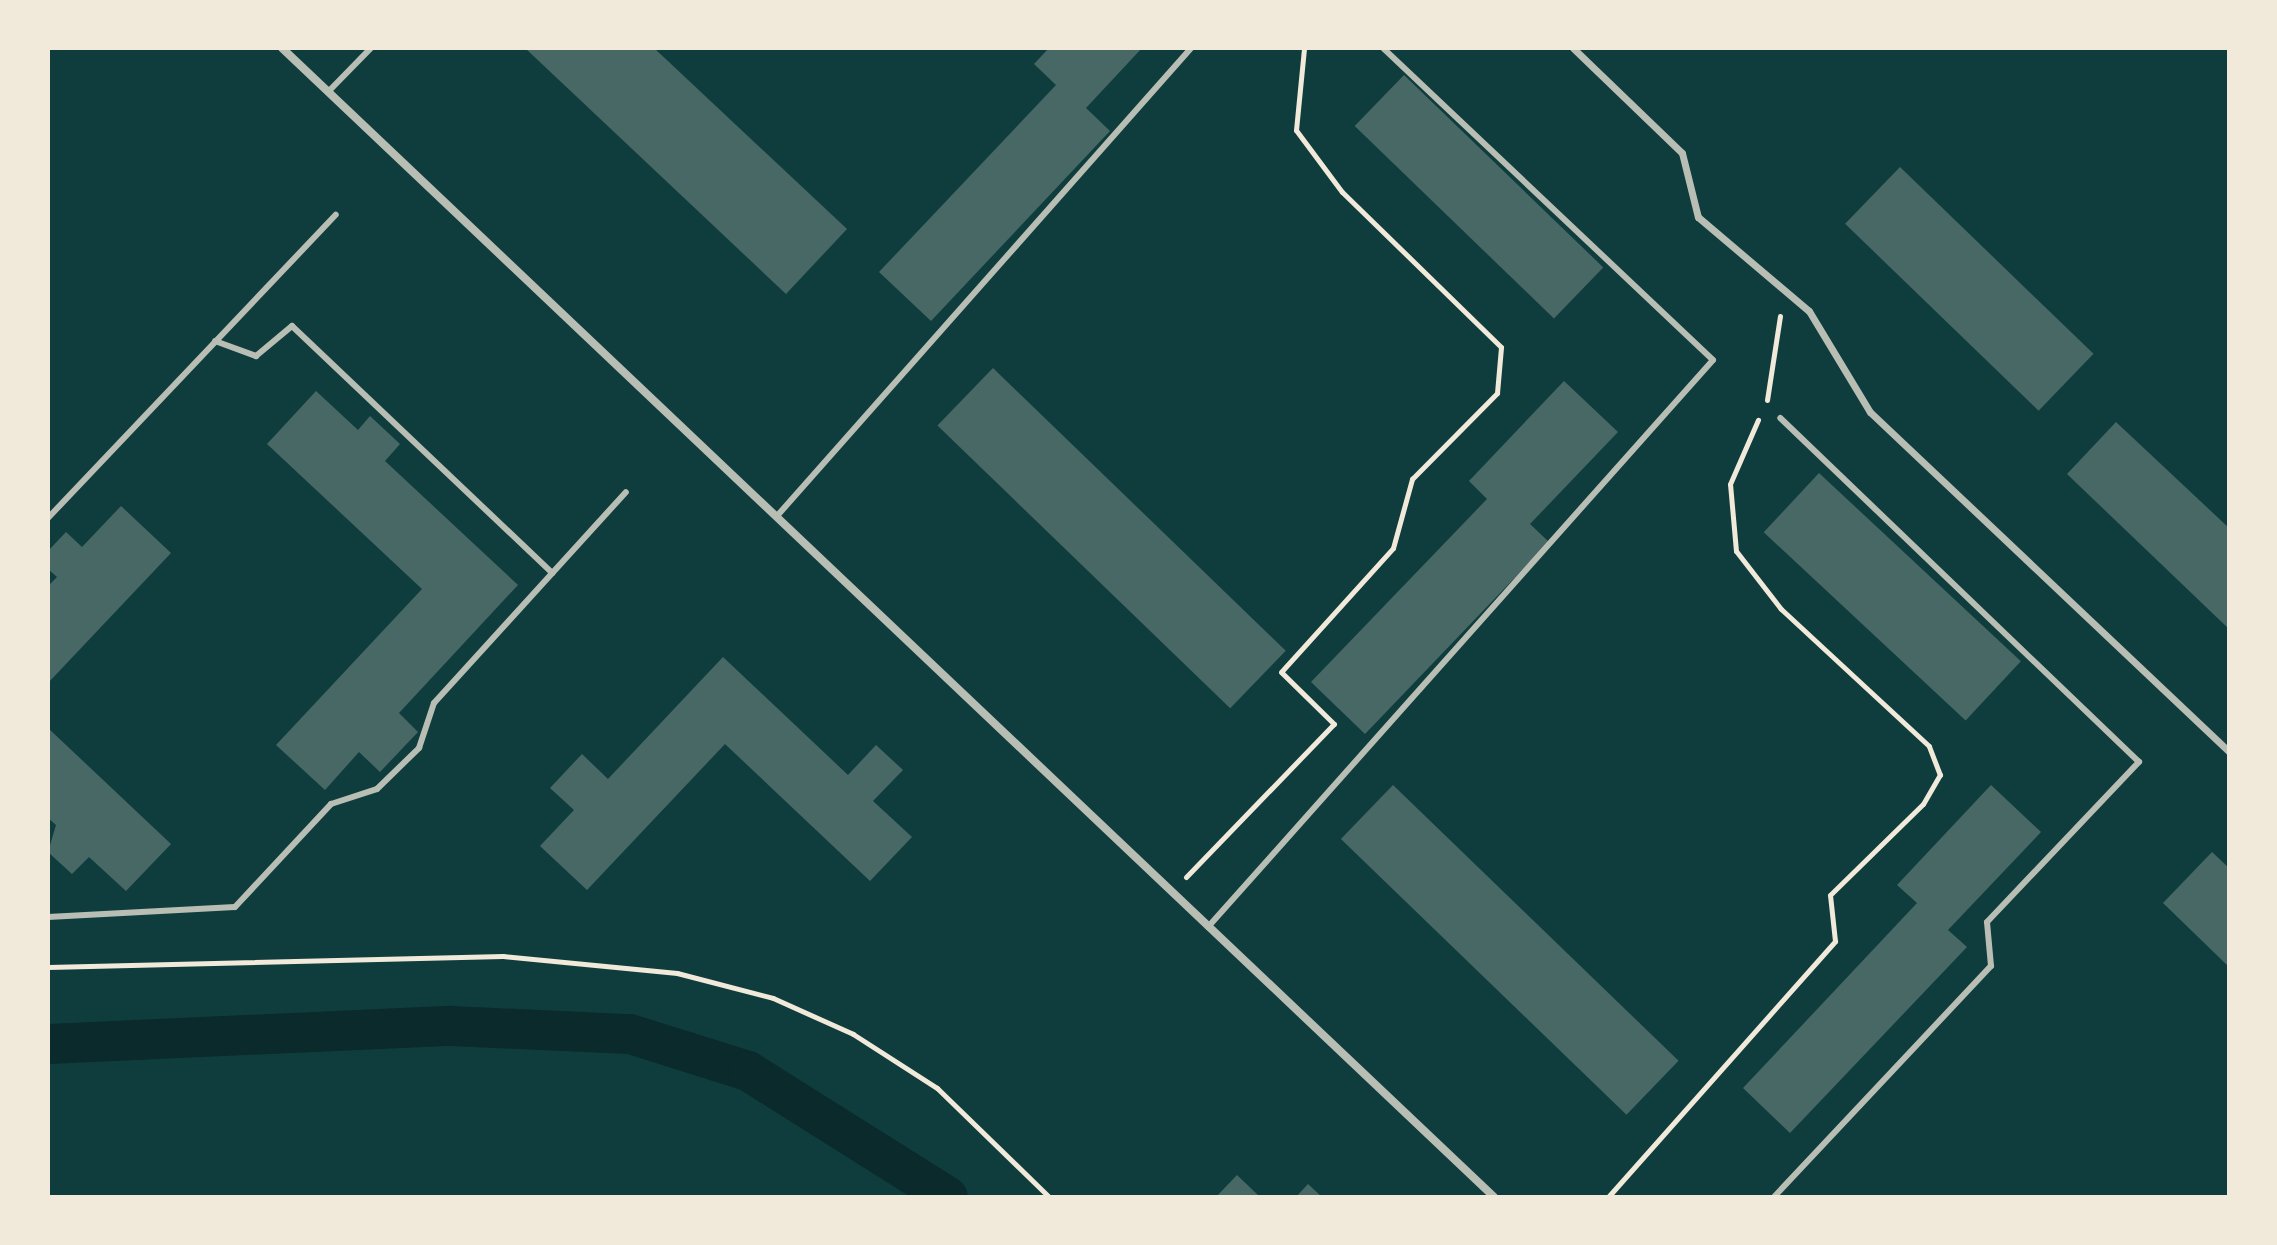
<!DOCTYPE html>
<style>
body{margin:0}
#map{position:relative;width:2277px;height:1245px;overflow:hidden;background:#0f3d3e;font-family:"Exo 2",sans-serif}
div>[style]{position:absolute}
.canal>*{height:40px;margin:-20px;padding:0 20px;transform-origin:20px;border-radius:20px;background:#0a2a2b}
.building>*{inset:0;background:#486865;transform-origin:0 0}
.path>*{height:5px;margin:-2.5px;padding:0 2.5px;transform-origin:2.5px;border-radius:2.5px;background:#f1e9da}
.service>*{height:6px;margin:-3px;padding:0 3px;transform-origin:3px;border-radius:3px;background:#b8beb3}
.pedestrian>*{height:7px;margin:-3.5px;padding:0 3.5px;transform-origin:3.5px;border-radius:3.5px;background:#b8beb3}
.minor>*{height:8px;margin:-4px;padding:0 4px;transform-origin:4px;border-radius:4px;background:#b8beb3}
span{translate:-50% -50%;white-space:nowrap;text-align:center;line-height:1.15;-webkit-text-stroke:6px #f1e9da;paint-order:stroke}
.frame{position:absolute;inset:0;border:50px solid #f1e9da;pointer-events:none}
</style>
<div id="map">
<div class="canal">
<div style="left:48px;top:1044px;width:403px;rotate:-2.6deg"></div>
<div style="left:451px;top:1026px;width:179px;rotate:2.6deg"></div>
<div style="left:630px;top:1034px;width:124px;rotate:17.4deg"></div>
<div style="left:748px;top:1071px;width:236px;rotate:32.2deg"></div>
</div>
<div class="building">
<div style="clip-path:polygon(525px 48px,654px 48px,847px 229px,786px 294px)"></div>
<div style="clip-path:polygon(1049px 48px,1142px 48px,1086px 108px,1110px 131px,931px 321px,879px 272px,1056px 85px,1034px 64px)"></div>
<div style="left:1404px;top:75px;width:277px;height:71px;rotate:44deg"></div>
<div style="left:1900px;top:167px;width:269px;height:79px;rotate:44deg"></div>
<div style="left:993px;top:368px;width:407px;height:80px;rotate:44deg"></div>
<div style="clip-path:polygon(1564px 381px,1618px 432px,1530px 524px,1549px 542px,1365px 734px,1311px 682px,1487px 499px,1469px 481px)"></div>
<div style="clip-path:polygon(316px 391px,358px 430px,370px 416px,400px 444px,385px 461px,518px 585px,399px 713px,418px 732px,380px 772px,359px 752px,325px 790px,276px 745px,422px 589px,267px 444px)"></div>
<div style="clip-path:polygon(2116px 422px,2229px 528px,2229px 629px,2067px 474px)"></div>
<div style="left:1819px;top:473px;width:276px;height:81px;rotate:43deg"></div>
<div style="clip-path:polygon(121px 506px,171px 553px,48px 683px,48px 586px,57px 577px,48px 569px,48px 551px,66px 532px,82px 547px)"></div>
<div style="clip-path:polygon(723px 657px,848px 775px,876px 745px,903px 770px,873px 801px,912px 837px,870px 881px,725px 744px,587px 890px,540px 846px,574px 810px,550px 788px,582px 754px,608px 779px)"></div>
<div style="clip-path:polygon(48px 728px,171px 844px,126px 891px,89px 857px,72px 874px,48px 852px,56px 825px,48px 818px)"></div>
<div style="left:1393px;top:785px;width:397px;height:75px;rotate:44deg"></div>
<div style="clip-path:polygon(1991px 785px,2041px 832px,1948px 930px,1967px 947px,1790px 1133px,1743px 1088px,1917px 903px,1897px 885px)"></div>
<div style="clip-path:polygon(2212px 852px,2229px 868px,2229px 967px,2163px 903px)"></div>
<div style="clip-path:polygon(1237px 1175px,1260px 1197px,1216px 1197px)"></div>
<div style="clip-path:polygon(1308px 1184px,1322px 1197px,1296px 1197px)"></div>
</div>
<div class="path">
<div style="left:1767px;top:400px;width:85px;rotate:-81.2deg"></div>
<div style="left:1186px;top:877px;width:213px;rotate:-46deg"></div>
<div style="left:1334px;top:724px;width:74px;rotate:-135.5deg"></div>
<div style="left:1281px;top:672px;width:167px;rotate:-47.9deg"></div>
<div style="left:1393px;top:548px;width:72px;rotate:-74.6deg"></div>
<div style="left:1412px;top:479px;width:121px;rotate:-45.3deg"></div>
<div style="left:1497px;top:393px;width:46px;rotate:-85deg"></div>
<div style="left:1501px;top:347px;width:222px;rotate:-135.7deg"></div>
<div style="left:1342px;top:192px;width:77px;rotate:-126.6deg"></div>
<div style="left:1296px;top:130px;width:82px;rotate:-84.4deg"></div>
<div style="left:48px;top:967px;width:455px;rotate:-1.4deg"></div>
<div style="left:503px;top:956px;width:175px;rotate:5.6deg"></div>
<div style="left:677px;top:973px;width:99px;rotate:14.6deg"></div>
<div style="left:773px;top:998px;width:88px;rotate:24.2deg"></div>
<div style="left:853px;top:1034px;width:100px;rotate:32.7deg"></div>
<div style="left:937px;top:1088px;width:156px;rotate:44.2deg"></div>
<div style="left:1608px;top:1197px;width:342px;rotate:-48.4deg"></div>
<div style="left:1835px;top:941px;width:46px;rotate:-96.2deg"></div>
<div style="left:1830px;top:895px;width:130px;rotate:-44.4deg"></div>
<div style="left:1923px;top:804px;width:34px;rotate:-60deg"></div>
<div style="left:1940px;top:775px;width:31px;rotate:-111deg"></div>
<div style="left:1929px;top:746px;width:202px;rotate:-137.2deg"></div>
<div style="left:1781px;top:609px;width:73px;rotate:-127.8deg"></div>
<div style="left:1736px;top:551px;width:67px;rotate:-95.1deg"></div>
<div style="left:1730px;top:484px;width:70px;rotate:-66.4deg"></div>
</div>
<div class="service">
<div style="left:328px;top:92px;width:62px;rotate:-45.7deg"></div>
<div style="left:215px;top:341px;width:44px;rotate:20.1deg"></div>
<div style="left:256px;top:356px;width:47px;rotate:-39.8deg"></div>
<div style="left:292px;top:326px;width:359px;rotate:43.5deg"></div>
<div style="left:777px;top:516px;width:625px;rotate:-48.5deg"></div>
<div style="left:48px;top:518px;width:418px;rotate:-46.5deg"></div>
<div style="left:48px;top:917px;width:187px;rotate:-3.1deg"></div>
<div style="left:235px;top:907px;width:141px;rotate:-47deg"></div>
<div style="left:331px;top:804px;width:48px;rotate:-18.1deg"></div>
<div style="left:377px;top:789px;width:59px;rotate:-44.3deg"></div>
<div style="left:419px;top:748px;width:47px;rotate:-71.6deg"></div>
<div style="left:434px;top:703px;width:285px;rotate:-47.7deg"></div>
<div style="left:1208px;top:927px;width:759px;rotate:-48.31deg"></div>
<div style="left:1713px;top:360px;width:454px;rotate:-136.6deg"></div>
<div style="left:1774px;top:1197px;width:317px;rotate:-46.8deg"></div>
<div style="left:1991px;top:966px;width:44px;rotate:-95.2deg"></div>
<div style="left:1987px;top:922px;width:221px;rotate:-46.5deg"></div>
<div style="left:2139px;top:762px;width:497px;rotate:-136.2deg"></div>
</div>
<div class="pedestrian">
<div style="left:1573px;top:48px;width:151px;rotate:43.9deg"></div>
<div style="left:1682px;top:153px;width:66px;rotate:76deg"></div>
<div style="left:1698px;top:217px;width:145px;rotate:40.3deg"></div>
<div style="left:1809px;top:311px;width:118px;rotate:58.9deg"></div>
<div style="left:1870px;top:412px;width:494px;rotate:43.4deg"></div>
</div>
<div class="minor">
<div style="left:282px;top:48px;width:1670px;rotate:43.47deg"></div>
</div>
<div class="frame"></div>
</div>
